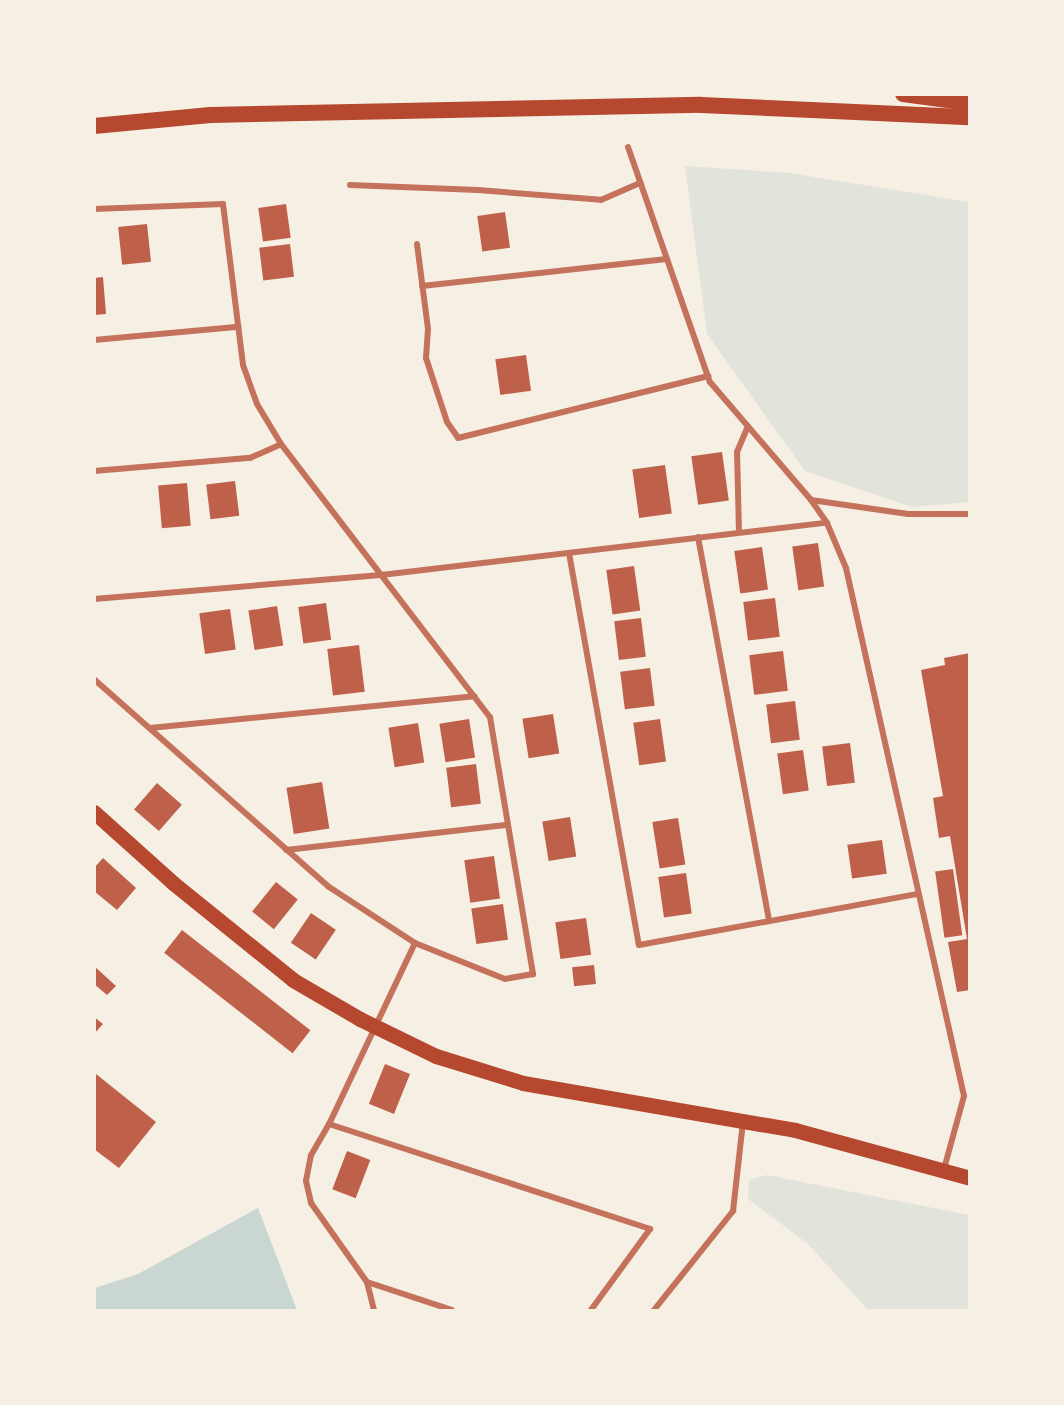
<!DOCTYPE html>
<style>
body{margin:0}
#map{position:relative;width:1064px;height:1405px;overflow:hidden;background:#f6efe4;font-family:"Noto Sans",sans-serif}
div>[style]{position:absolute}
.green>*{inset:0;background:#e2e4dc}
.water>*{inset:0;background:#c9d6d2}
.building>*{inset:0;background:#bf614a;transform-origin:0 0}
.minor>*{height:6px;margin:-3px;padding:0 3px;transform-origin:3px;border-radius:3px;background:#c5725c}
.primary>*{height:15px;margin:-7.5px;padding:0 7.5px;transform-origin:7.5px;border-radius:7.5px;background:#b5482f}
.trunk>*{height:16px;margin:-8px;padding:0 8px;transform-origin:8px;border-radius:8px;background:#b5482f}
span{translate:-50% -50%;white-space:nowrap;text-align:center;line-height:1.15;-webkit-text-stroke:4.5px #f6efe4;paint-order:stroke}
.frame{position:absolute;inset:0;border:96px solid #f6efe4;pointer-events:none}
</style>
<div id="map">
<div class="green">
<div style="clip-path:polygon(685px 166px,790px 173px,969px 202px,969px 502px,912px 507px,805px 471px,707px 334px)"></div>
<div style="clip-path:polygon(767px 1175px,969px 1215px,969px 1310px,868px 1310px,808px 1244px,748px 1199px,749px 1180px)"></div>
</div>
<div class="water">
<div style="clip-path:polygon(258px 1208px,297px 1310px,95px 1310px,95px 1288px,138px 1274px)"></div>
</div>
<div class="building">
<div style="left:286px;top:204px;width:34px;height:28px;rotate:82deg"></div>
<div style="left:505px;top:212px;width:36px;height:28px;rotate:82deg"></div>
<div style="left:147px;top:224px;width:38px;height:29px;rotate:84deg"></div>
<div style="left:290px;top:244px;width:33px;height:31px;rotate:83deg"></div>
<div style="clip-path:polygon(103px 277px,106px 314px,94px 315px,94px 278px)"></div>
<div style="left:526px;top:355px;width:36px;height:31px;rotate:82deg"></div>
<div style="left:722px;top:452px;width:49px;height:31px;rotate:82deg"></div>
<div style="left:665px;top:465px;width:49px;height:33px;rotate:82deg"></div>
<div style="left:235px;top:481px;width:35px;height:29px;rotate:83deg"></div>
<div style="left:187px;top:483px;width:43px;height:29px;rotate:85deg"></div>
<div style="left:818px;top:543px;width:44px;height:26px;rotate:82deg"></div>
<div style="left:762px;top:547px;width:43px;height:28px;rotate:82deg"></div>
<div style="left:634px;top:566px;width:45px;height:28px;rotate:82deg"></div>
<div style="left:775px;top:598px;width:39px;height:32px;rotate:83deg"></div>
<div style="left:326px;top:603px;width:37px;height:28px;rotate:82deg"></div>
<div style="left:277px;top:606px;width:40px;height:29px;rotate:81deg"></div>
<div style="left:230px;top:609px;width:41px;height:31px;rotate:82deg"></div>
<div style="left:641px;top:618px;width:39px;height:27px;rotate:83deg"></div>
<div style="left:359px;top:645px;width:47px;height:32px;rotate:83deg"></div>
<div style="left:783px;top:651px;width:40px;height:34px;rotate:83deg"></div>
<div style="clip-path:polygon(970px 653px,970px 990px,957px 992px,948px 942px,967px 939px,950px 836px,939px 838px,933px 798px,943px 796px,921px 670px,945px 665px,944px 658px)"></div>
<div style="left:650px;top:668px;width:38px;height:30px;rotate:83deg"></div>
<div style="left:795px;top:701px;width:39px;height:29px;rotate:83deg"></div>
<div style="left:553px;top:714px;width:40px;height:31px;rotate:81deg"></div>
<div style="left:469px;top:719px;width:39px;height:30px;rotate:81deg"></div>
<div style="left:660px;top:719px;width:43px;height:27px;rotate:82deg"></div>
<div style="left:418px;top:723px;width:40px;height:30px;rotate:81deg"></div>
<div style="left:850px;top:743px;width:40px;height:28px;rotate:83deg"></div>
<div style="left:803px;top:750px;width:41px;height:26px;rotate:82deg"></div>
<div style="left:476px;top:764px;width:40px;height:30px;rotate:83deg"></div>
<div style="left:322px;top:782px;width:47px;height:36px;rotate:81deg"></div>
<div style="left:157px;top:783px;width:33px;height:35px;rotate:41deg"></div>
<div style="left:570px;top:817px;width:40px;height:28px;rotate:81deg"></div>
<div style="left:678px;top:818px;width:47px;height:26px;rotate:81deg"></div>
<div style="left:882px;top:840px;width:34px;height:35px;rotate:82deg"></div>
<div style="left:494px;top:856px;width:43px;height:30px;rotate:82deg"></div>
<div style="clip-path:polygon(103px 858px,136px 888px,117px 910px,94px 891px,94px 868px)"></div>
<div style="left:953px;top:869px;width:67px;height:18px;rotate:82deg"></div>
<div style="left:686px;top:873px;width:41px;height:28px;rotate:82deg"></div>
<div style="left:276px;top:882px;width:28px;height:38px;rotate:39deg"></div>
<div style="left:503px;top:904px;width:36px;height:32px;rotate:82deg"></div>
<div style="left:311px;top:913px;width:30px;height:36px;rotate:34deg"></div>
<div style="left:586px;top:918px;width:37px;height:31px;rotate:82deg"></div>
<div style="left:182px;top:930px;width:163px;height:29px;rotate:38deg"></div>
<div style="left:594px;top:965px;width:19px;height:22px;rotate:84deg"></div>
<div style="clip-path:polygon(94px 966px,116px 986px,107px 995px,94px 984px)"></div>
<div style="clip-path:polygon(94px 1017px,103px 1024px,94px 1034px)"></div>
<div style="left:385px;top:1064px;width:27px;height:43px;rotate:22deg"></div>
<div style="clip-path:polygon(96px 1074px,156px 1122px,119px 1168px,94px 1149px)"></div>
<div style="left:347px;top:1151px;width:25px;height:41px;rotate:21deg"></div>
</div>
<div class="minor">
<div style="left:628px;top:147px;width:249px;rotate:70.8deg"></div>
<div style="left:710px;top:382px;width:155px;rotate:49.4deg"></div>
<div style="left:811px;top:500px;width:28px;rotate:55deg"></div>
<div style="left:827px;top:523px;width:49px;rotate:67.1deg"></div>
<div style="left:846px;top:568px;width:541px;rotate:77.4deg"></div>
<div style="left:964px;top:1096px;width:76px;rotate:105.3deg"></div>
<div style="left:350px;top:185px;width:128px;rotate:2.2deg"></div>
<div style="left:478px;top:190px;width:123px;rotate:4.6deg"></div>
<div style="left:601px;top:200px;width:43px;rotate:-23.6deg"></div>
<div style="left:94px;top:209px;width:129px;rotate:-2.2deg"></div>
<div style="left:223px;top:204px;width:162px;rotate:82.9deg"></div>
<div style="left:243px;top:365px;width:41px;rotate:70.3deg"></div>
<div style="left:257px;top:404px;width:47px;rotate:59deg"></div>
<div style="left:281px;top:444px;width:344px;rotate:52.6deg"></div>
<div style="left:490px;top:717px;width:261px;rotate:80.5deg"></div>
<div style="left:533px;top:974px;width:28px;rotate:170deg"></div>
<div style="left:505px;top:979px;width:97px;rotate:-158.2deg"></div>
<div style="left:415px;top:943px;width:103px;rotate:-146.9deg"></div>
<div style="left:329px;top:887px;width:314px;rotate:-138.5deg"></div>
<div style="left:417px;top:244px;width:86px;rotate:82.6deg"></div>
<div style="left:428px;top:329px;width:29px;rotate:94deg"></div>
<div style="left:426px;top:358px;width:67px;rotate:71.8deg"></div>
<div style="left:447px;top:422px;width:19px;rotate:55deg"></div>
<div style="left:458px;top:438px;width:258px;rotate:-13.9deg"></div>
<div style="left:422px;top:286px;width:246px;rotate:-6.3deg"></div>
<div style="left:94px;top:340px;width:145px;rotate:-5.2deg"></div>
<div style="left:94px;top:471px;width:157px;rotate:-4.8deg"></div>
<div style="left:250px;top:458px;width:34px;rotate:-24deg"></div>
<div style="left:811px;top:500px;width:98px;rotate:8.2deg"></div>
<div style="left:908px;top:514px;width:62px"></div>
<div style="left:739px;top:532px;width:80px;rotate:-91.4deg"></div>
<div style="left:737px;top:452px;width:28px;rotate:-67deg"></div>
<div style="left:698px;top:537px;width:390px;rotate:79.5deg"></div>
<div style="left:569px;top:553px;width:398px;rotate:79.9deg"></div>
<div style="left:639px;top:945px;width:282px;rotate:-10.4deg"></div>
<div style="left:94px;top:599px;width:288px;rotate:-4.8deg"></div>
<div style="left:381px;top:575px;width:449px;rotate:-6.7deg"></div>
<div style="left:150px;top:728px;width:326px;rotate:-5.6deg"></div>
<div style="left:286px;top:850px;width:221px;rotate:-6.5deg"></div>
<div style="left:415px;top:943px;width:200px;rotate:115.4deg"></div>
<div style="left:329px;top:1124px;width:338px;rotate:18.1deg"></div>
<div style="left:650px;top:1229px;width:100px;rotate:126.1deg"></div>
<div style="left:329px;top:1124px;width:36px;rotate:120deg"></div>
<div style="left:311px;top:1155px;width:26px;rotate:101deg"></div>
<div style="left:306px;top:1181px;width:23px;rotate:77deg"></div>
<div style="left:311px;top:1203px;width:97px;rotate:54.7deg"></div>
<div style="left:367px;top:1282px;width:29px;rotate:76deg"></div>
<div style="left:367px;top:1282px;width:89px;rotate:18.2deg"></div>
<div style="left:654px;top:1310px;width:127px;rotate:-51.4deg"></div>
<div style="left:733px;top:1211px;width:90px;rotate:-83.6deg"></div>
</div>
<div class="primary">
<div style="left:94px;top:812px;width:106px;rotate:41.9deg"></div>
<div style="left:173px;top:883px;width:154px;rotate:38.9deg"></div>
<div style="left:293px;top:980px;width:78px;rotate:30.2deg"></div>
<div style="left:360px;top:1019px;width:85px;rotate:26deg"></div>
<div style="left:436px;top:1056px;width:91px;rotate:17.2deg"></div>
<div style="left:523px;top:1083px;width:276px;rotate:9.8deg"></div>
<div style="left:795px;top:1130px;width:181px;rotate:15.3deg"></div>
</div>
<div class="trunk">
<div style="left:903px;top:94px;width:68px;rotate:7.7deg"></div>
<div style="left:94px;top:126px;width:117px;rotate:-5.4deg"></div>
<div style="left:210px;top:115px;width:491px;rotate:-1.2deg"></div>
<div style="left:701px;top:105px;width:269px;rotate:2.6deg"></div>
</div>
<div class="frame"></div>
</div>
